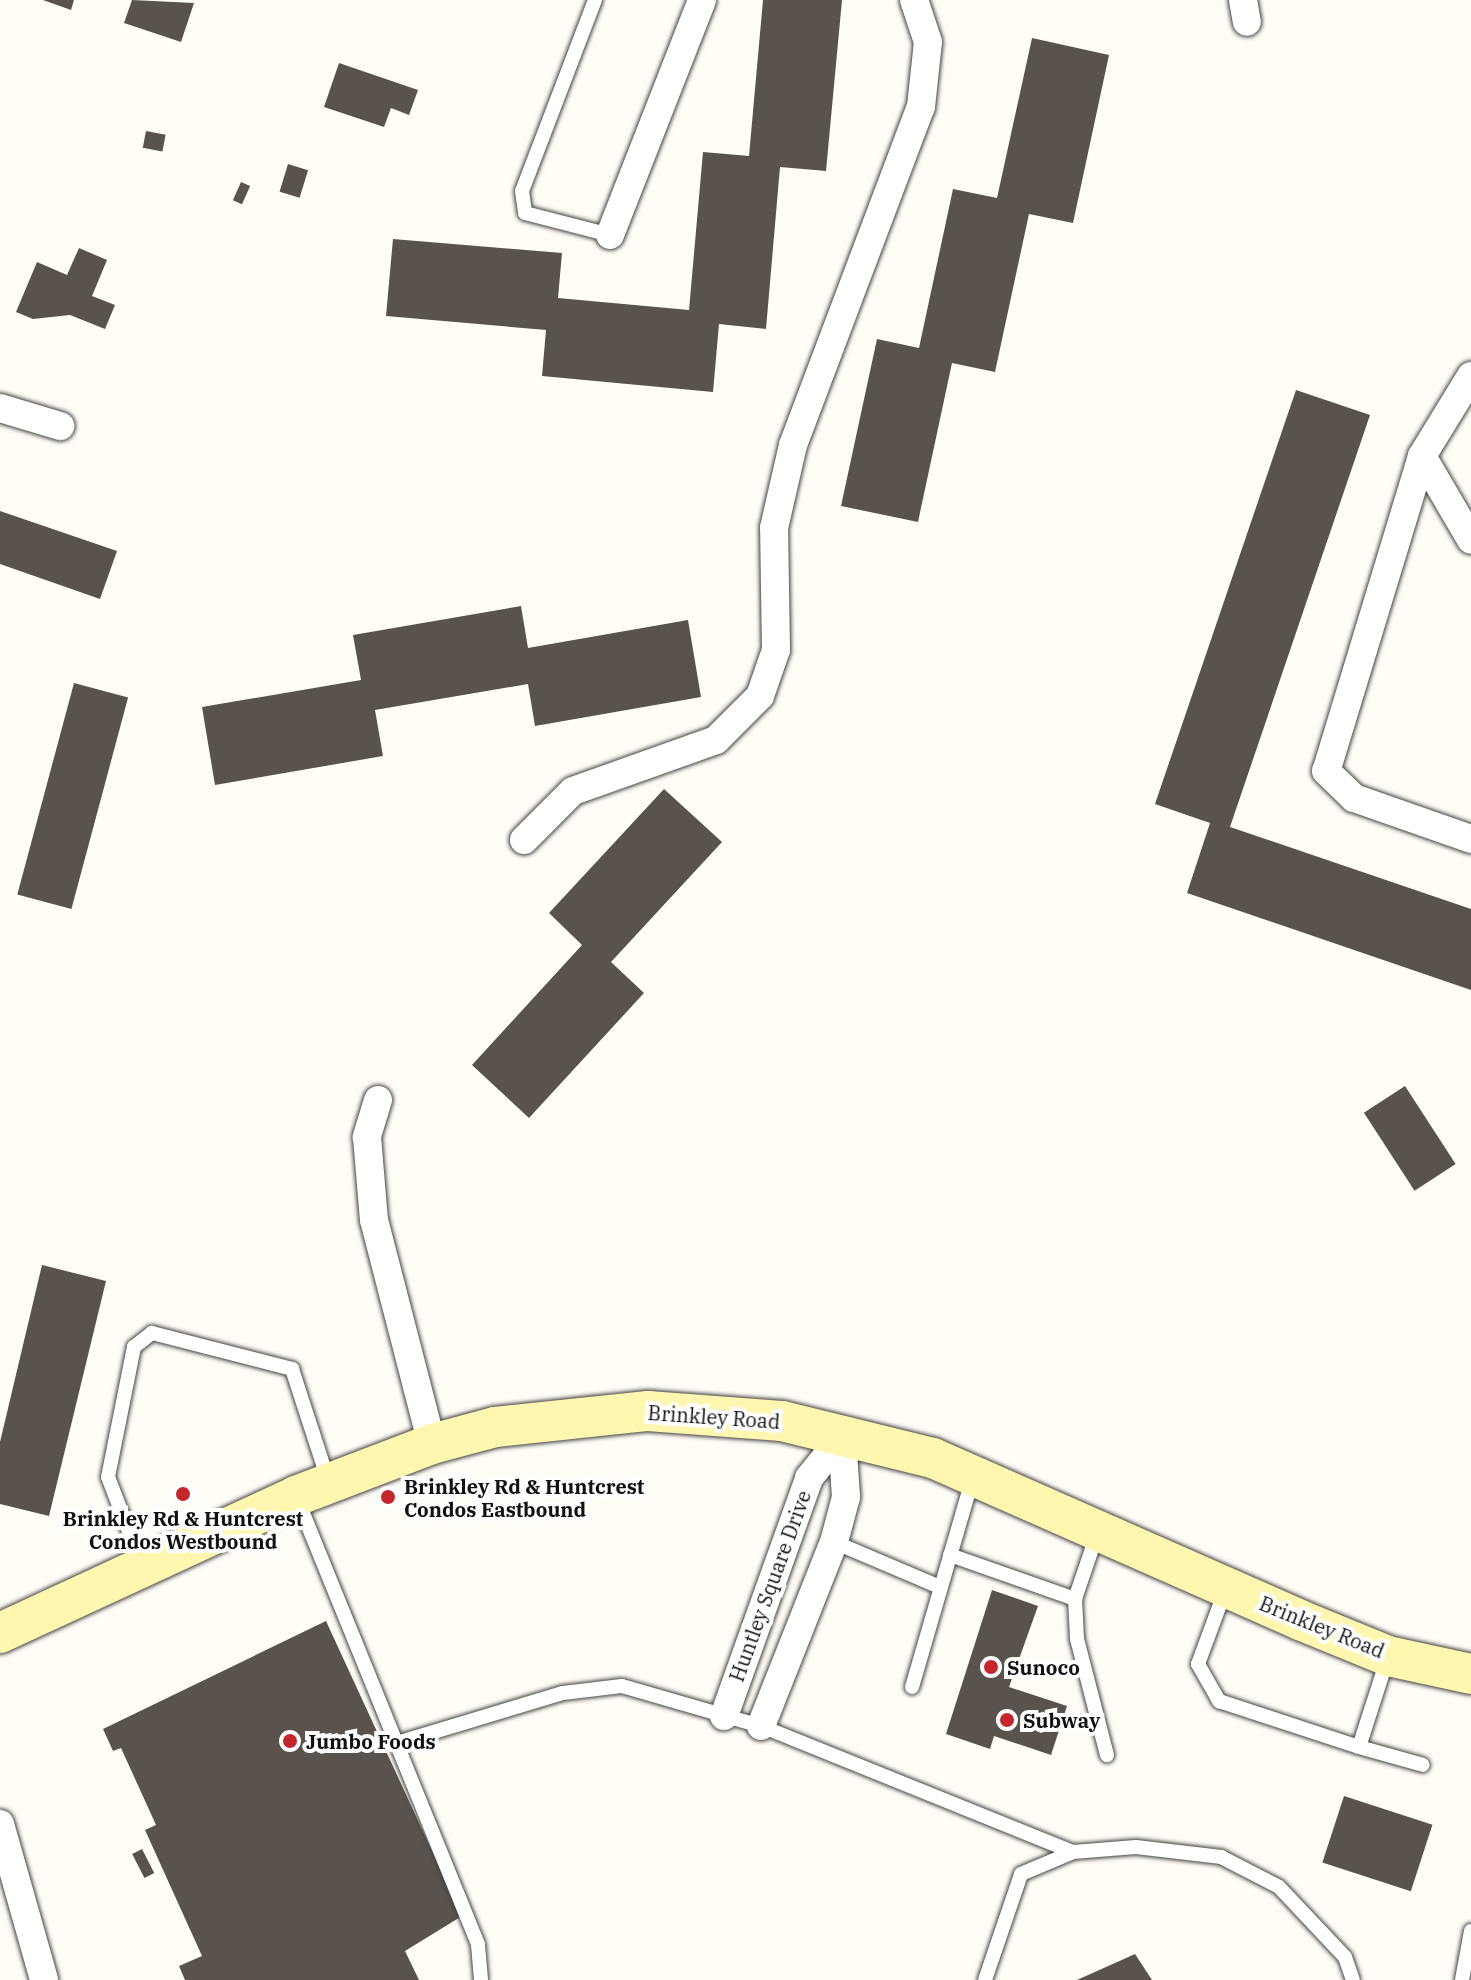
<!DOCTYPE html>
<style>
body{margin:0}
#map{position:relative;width:1471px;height:1980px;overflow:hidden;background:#fffdf5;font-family:"IBM Plex Serif",serif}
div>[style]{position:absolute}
.building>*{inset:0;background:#5a524d;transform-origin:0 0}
.roads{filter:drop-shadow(0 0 2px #444) drop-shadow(0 0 2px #444)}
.service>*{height:14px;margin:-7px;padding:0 7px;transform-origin:7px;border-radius:7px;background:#fff}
.minor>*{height:28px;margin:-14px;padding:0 14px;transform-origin:14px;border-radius:14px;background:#fff}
.secondary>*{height:40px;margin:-20px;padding:0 20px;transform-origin:20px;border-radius:20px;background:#fff6b0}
.dots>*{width:22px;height:22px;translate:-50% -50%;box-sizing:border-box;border:4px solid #fff;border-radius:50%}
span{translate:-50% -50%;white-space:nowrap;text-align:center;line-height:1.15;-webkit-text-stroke:8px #fff;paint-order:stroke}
.street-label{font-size:20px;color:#111}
.poi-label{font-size:20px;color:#111;font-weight:700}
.left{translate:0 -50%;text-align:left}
</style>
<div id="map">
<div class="building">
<div style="clip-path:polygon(43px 0,74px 0,71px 10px)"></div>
<div style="clip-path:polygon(132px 0,194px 3px,181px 42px,124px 23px)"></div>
<div style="clip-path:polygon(763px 0,842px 0,826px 171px,780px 167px,766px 329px,719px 324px,713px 392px,542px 376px,546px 330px,386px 316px,393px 239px,562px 253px,558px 298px,689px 310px,703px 152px,749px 156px)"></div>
<div style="clip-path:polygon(1032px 38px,1109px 55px,1073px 223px,1029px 214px,995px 372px,952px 363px,918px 522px,841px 506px,877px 339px,919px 348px,953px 189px,997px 198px)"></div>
<div style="clip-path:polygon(339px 63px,418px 90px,409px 115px,391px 108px,384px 127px,324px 107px)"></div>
<div style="left:146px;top:131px;width:20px;height:17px;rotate:11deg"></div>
<div style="left:288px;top:164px;width:21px;height:29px;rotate:17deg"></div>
<div style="left:241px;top:182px;width:10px;height:20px;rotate:24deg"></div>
<div style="clip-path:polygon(79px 248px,107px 260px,92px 296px,115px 305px,105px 329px,70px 315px,33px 319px,16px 312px,37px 262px,67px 275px)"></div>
<div style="clip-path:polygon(1296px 390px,1370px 415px,1230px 827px,1471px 909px,1471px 990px,1187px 893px,1210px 823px,1155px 804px)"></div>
<div style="clip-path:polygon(0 511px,117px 551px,100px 599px,0 564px)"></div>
<div style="clip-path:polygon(521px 606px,528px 648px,688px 620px,701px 697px,535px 726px,528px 684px,375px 710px,383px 756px,215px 785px,202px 707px,361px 680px,353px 635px)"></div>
<div style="left:74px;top:683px;width:56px;height:219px;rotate:15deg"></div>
<div style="clip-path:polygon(664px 789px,722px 842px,611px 962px,644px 993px,529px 1118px,472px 1065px,582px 945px,549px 913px)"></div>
<div style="left:1405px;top:1086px;width:93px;height:49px;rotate:57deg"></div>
<div style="clip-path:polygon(42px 1265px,106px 1281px,49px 1516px,0 1504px,0 1442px)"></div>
<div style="clip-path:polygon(992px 1590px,1038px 1606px,1009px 1687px,1067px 1706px,1051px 1755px,994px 1736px,990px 1749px,946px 1734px)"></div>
<div style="clip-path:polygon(326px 1621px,462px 1916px,405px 1951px,419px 1980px,185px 1980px,179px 1966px,202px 1956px,145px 1830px,156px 1825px,121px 1748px,113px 1751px,103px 1729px)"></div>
<div style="left:1344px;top:1796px;width:93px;height:70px;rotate:18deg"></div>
<div style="left:142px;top:1849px;width:27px;height:11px;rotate:63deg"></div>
<div style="clip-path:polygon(1135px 1954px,1152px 1980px,1077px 1980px)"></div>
</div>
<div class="roads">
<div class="service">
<div style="left:595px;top:0;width:204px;rotate:110.9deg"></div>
<div style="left:522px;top:191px;width:22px;rotate:82deg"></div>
<div style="left:525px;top:213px;width:88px;rotate:14.5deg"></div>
<div style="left:296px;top:1496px;width:484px;rotate:67.9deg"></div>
<div style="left:478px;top:1945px;width:35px;rotate:85deg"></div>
<div style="left:1097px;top:1534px;width:69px;rotate:108.7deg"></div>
<div style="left:1075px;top:1599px;width:40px;rotate:87.1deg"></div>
<div style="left:1077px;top:1639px;width:120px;rotate:75.5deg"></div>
<div style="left:834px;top:1542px;width:115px;rotate:23deg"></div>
<div style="left:950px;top:1555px;width:133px;rotate:19.4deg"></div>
<div style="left:141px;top:1563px;width:92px;rotate:-111deg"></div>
<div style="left:108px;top:1477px;width:133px;rotate:-78.7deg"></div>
<div style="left:134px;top:1347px;width:23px;rotate:-38deg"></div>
<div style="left:152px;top:1333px;width:145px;rotate:14.4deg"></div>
<div style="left:292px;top:1369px;width:117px;rotate:72deg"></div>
<div style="left:1225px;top:1591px;width:78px;rotate:110.3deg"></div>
<div style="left:1198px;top:1664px;width:43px;rotate:60.4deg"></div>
<div style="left:1219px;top:1701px;width:147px;rotate:18.2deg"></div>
<div style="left:1359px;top:1747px;width:91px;rotate:-72.2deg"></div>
<div style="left:912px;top:1687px;width:216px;rotate:-73.8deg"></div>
<div style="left:397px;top:1743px;width:173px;rotate:-16.8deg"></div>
<div style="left:563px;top:1693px;width:59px;rotate:-6.8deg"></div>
<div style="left:622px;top:1686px;width:145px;rotate:16.1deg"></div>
<div style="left:761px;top:1726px;width:336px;rotate:22deg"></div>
<div style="left:1359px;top:1747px;width:66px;rotate:15.7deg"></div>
<div style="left:985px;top:1980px;width:112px;rotate:-71.2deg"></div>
<div style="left:1021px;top:1874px;width:56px;rotate:-22.9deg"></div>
<div style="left:1073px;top:1852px;width:63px;rotate:-4.5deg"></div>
<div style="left:1136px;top:1847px;width:86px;rotate:6.7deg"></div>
<div style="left:1221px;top:1857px;width:65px;rotate:27.3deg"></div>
<div style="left:1279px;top:1887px;width:96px;rotate:46.7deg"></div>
<div style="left:1345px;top:1957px;width:24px;rotate:71deg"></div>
<div style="left:1462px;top:1980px;width:50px;rotate:-79.6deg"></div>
</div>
<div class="minor">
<div style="left:1243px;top:0;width:22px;rotate:80deg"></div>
<div style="left:610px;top:235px;width:252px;rotate:-68.6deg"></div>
<div style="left:1471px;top:376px;width:94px;rotate:121.5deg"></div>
<div style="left:1422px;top:456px;width:329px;rotate:106.9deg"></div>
<div style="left:1326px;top:771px;width:39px;rotate:44deg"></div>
<div style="left:1354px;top:798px;width:124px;rotate:19.3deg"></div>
<div style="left:0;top:408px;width:63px;rotate:16.7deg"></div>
<div style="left:1422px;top:456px;width:97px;rotate:59.7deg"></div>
<div style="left:524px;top:840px;width:69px;rotate:-45deg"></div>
<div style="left:573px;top:791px;width:152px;rotate:-19.6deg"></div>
<div style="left:716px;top:740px;width:62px;rotate:-45deg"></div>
<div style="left:760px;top:696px;width:49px;rotate:-70.8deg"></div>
<div style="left:776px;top:650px;width:122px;rotate:-90.9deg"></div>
<div style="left:774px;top:528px;width:85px;rotate:-77.1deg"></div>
<div style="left:793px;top:445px;width:361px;rotate:-69.3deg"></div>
<div style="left:921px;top:107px;width:65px;rotate:-83.9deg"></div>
<div style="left:928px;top:42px;width:44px;rotate:-108.4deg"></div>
<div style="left:378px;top:1100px;width:39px;rotate:107deg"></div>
<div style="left:367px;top:1137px;width:83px;rotate:85.2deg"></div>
<div style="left:374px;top:1220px;width:231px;rotate:75.5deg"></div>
<div style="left:724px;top:1716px;width:253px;rotate:-70.3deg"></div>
<div style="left:809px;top:1478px;width:53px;rotate:-51.2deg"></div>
<div style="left:761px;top:1726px;width:198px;rotate:-68.4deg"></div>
<div style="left:834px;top:1542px;width:47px;rotate:-75.1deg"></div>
<div style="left:846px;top:1497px;width:60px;rotate:-93.8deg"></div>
<div style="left:0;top:1824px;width:162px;rotate:74.2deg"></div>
</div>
<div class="secondary">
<div style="left:0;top:1633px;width:326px;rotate:-24.8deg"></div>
<div style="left:296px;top:1496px;width:146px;rotate:-20.9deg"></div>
<div style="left:432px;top:1444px;width:65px;rotate:-15.1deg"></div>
<div style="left:495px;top:1427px;width:154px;rotate:-6deg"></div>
<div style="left:648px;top:1411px;width:134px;rotate:4.3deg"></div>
<div style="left:782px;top:1421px;width:155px;rotate:13.8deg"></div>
<div style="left:933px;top:1458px;width:401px;rotate:23.8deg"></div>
<div style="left:1300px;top:1620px;width:95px;rotate:22.2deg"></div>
<div style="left:1388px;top:1656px;width:85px;rotate:12.2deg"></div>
</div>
</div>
<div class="dots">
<div style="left:183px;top:1494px;background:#c4262e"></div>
<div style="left:388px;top:1497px;background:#c4262e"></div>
<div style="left:991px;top:1667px;background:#c4262e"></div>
<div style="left:1007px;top:1720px;background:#c4262e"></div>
<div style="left:290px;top:1741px;background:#c4262e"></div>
</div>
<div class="street-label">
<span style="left:714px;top:1417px;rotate:4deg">Brinkley Road</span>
<span style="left:770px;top:1586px;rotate:-70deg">Huntley Square Drive</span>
<span style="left:1322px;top:1627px;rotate:22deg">Brinkley Road</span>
</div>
<div class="poi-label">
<span class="left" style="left:404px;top:1498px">Brinkley Rd &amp; Huntcrest<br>Condos Eastbound</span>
<span style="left:183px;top:1530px">Brinkley Rd &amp; Huntcrest<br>Condos Westbound</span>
<span class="left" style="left:1007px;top:1667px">Sunoco</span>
<span class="left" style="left:1023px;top:1720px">Subway</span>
<span class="left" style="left:306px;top:1741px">Jumbo Foods</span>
</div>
</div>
